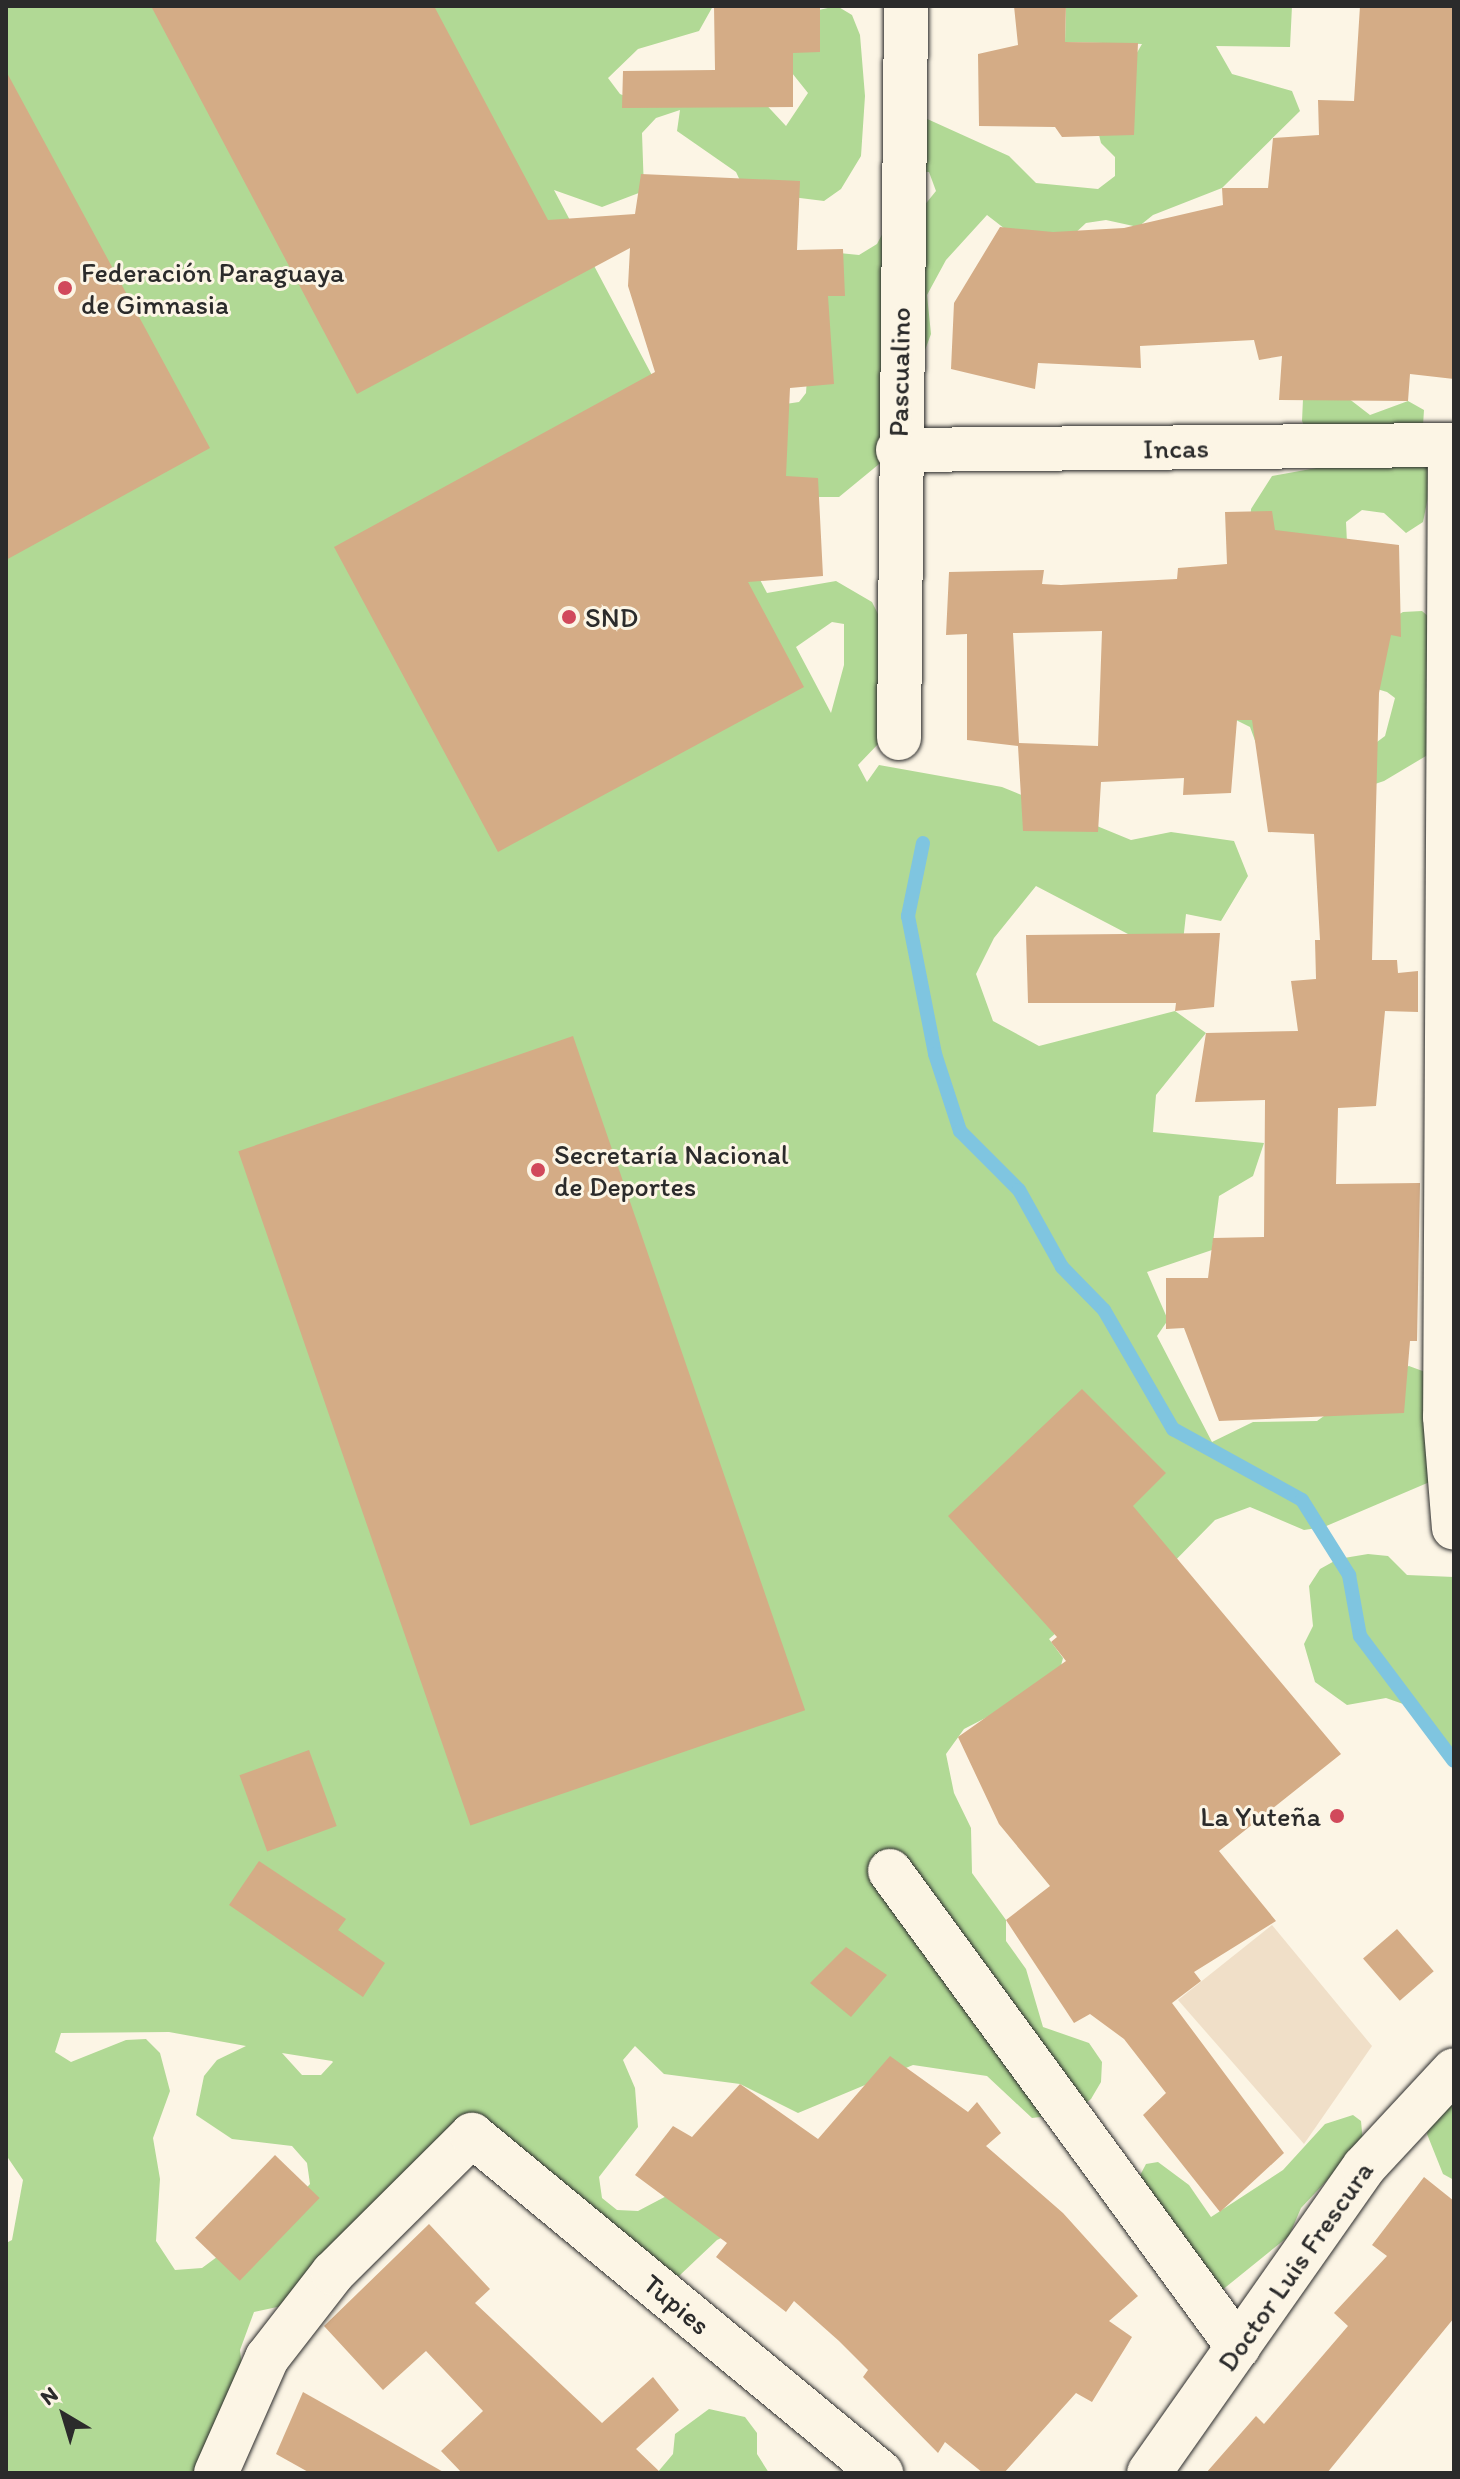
<!DOCTYPE html>
<meta charset="utf-8">
<style>
body{margin:0}
#map{position:relative;width:1460px;height:2479px;overflow:hidden;background:#fcf5e5;font-family:Itim,sans-serif}
div>[style]{position:absolute}
.built>*{inset:0;background:#f0dfc8}
.green>*{inset:0;background:#b1d995}
.stream>*{height:14px;margin:-7px;padding:0 7px;transform-origin:7px;border-radius:7px;background:#7fc5e0}
.building>*{inset:0;background:#d4ac86;transform-origin:0 0}
.roads{filter:drop-shadow(0 0 2px #2b2b2b) drop-shadow(0 0 2px #2b2b2b)}
.minor>*{height:44px;margin:-22px;padding:0 22px;transform-origin:22px;border-radius:22px;background:#fcf5e5}
.dots>*{width:22px;height:22px;translate:-50% -50%;box-sizing:border-box;border:4px solid #fcf5e5;border-radius:50%}
span{translate:-50% -50%;white-space:nowrap;text-align:center;line-height:1.15;-webkit-text-stroke:6px #fcf5e5;paint-order:stroke}
.poi-label{font-size:28px;color:#2b2b2b}
.left{translate:0 -50%;text-align:left}
.right{translate:-100% -50%;text-align:right}
.street-label{font-size:28px;color:#2b2b2b}
.frame{position:absolute;inset:0;border:8px solid #2b2b2b;pointer-events:none}
.north{position:absolute;left:24px;top:2375px;width:80px;height:80px;-webkit-text-stroke:6px #fcf5e5;paint-order:stroke;rotate:322deg;font-size:22px;font-weight:700;line-height:32px;text-align:center;color:#2b2b2b}
.north::after{content:'';display:block;margin:auto;width:28px;height:36px;background:#2b2b2b;clip-path:polygon(50% 0,100% 100%,50% 72%,0 100%)}
</style>
<div id="map">
<div class="built">
<div style="clip-path:polygon(1272px 1925px,1372px 2046px,1304px 2144px,1178px 2000px)"></div>
</div>
<div class="green">
<div style="clip-path:polygon(evenodd,6px 6px,713px 6px,699px 31px,638px 49px,608px 78px,620px 94px,639px 102px,757px 95px,786px 126px,808px 93px,784px 63px,814px 11px,837px 6px,852px 15px,860px 35px,865px 96px,861px 156px,841px 189px,824px 201px,745px 191px,736px 172px,677px 131px,680px 110px,656px 118px,642px 133px,644px 191px,602px 207px,554px 190px,767px 593px,836px 581px,872px 602px,881px 620px,880px 742px,858px 765px,867px 782px,879px 765px,1002px 787px,1131px 840px,1171px 832px,1234px 841px,1248px 876px,1221px 921px,1186px 914px,1181px 960px,1128px 975px,1128px 934px,1036px 886px,994px 938px,976px 974px,993px 1021px,1039px 1046px,1175px 1011px,1206px 1033px,1156px 1095px,1153px 1132px,1264px 1143px,1253px 1176px,1219px 1196px,1212px 1250px,1147px 1272px,1168px 1320px,1157px 1336px,1212px 1442px,1253px 1422px,1317px 1421px,1384px 1373px,1409px 1366px,1428px 1373px,1432px 1481px,1324px 1527px,1304px 1530px,1250px 1507px,1215px 1520px,1161px 1575px,1070px 1621px,1049px 1639px,1063px 1658px,1057px 1681px,964px 1729px,946px 1754px,954px 1793px,971px 1828px,972px 1873px,1006px 1920px,1006px 1941px,1026px 1969px,1043px 2027px,1089px 2043px,1102px 2062px,1101px 2082px,1091px 2099px,1073px 2113px,1032px 2118px,987px 2076px,913px 2065px,798px 2113px,740px 2084px,664px 2074px,635px 2046px,623px 2060px,635px 2088px,638px 2127px,599px 2177px,602px 2198px,617px 2210px,638px 2211px,695px 2181px,738px 2230px,717px 2240px,679px 2276px,660px 2277px,495px 2144px,291px 2304px,254px 2312px,240px 2350px,244px 2384px,218px 2473px,6px 2473px,6px 2243px,12px 2240px,23px 2180px,6px 2155px,6px 6px,832px 622px,844px 624px,844px 665px,831px 713px,796px 647px,832px 622px,6px 6px,169px 2032px,246px 2046px,217px 2060px,204px 2076px,196px 2115px,232px 2139px,292px 2146px,307px 2163px,310px 2184px,297px 2198px,202px 2268px,175px 2270px,156px 2241px,160px 2179px,153px 2138px,170px 2091px,160px 2053px,146px 2039px,126px 2040px,71px 2062px,55px 2052px,61px 2033px,169px 2032px,6px 6px,282px 2053px,332px 2061px,333px 2062px,321px 2075px,302px 2075px,282px 2053px)"></div>
<div style="clip-path:polygon(1066px 6px,1292px 6px,1290px 47px,1216px 46px,1232px 74px,1292px 91px,1300px 111px,1222px 188px,1153px 215px,1138px 227px,1106px 220px,1086px 223px,1058px 249px,1018px 239px,987px 215px,946px 260px,927px 295px,931px 334px,884px 460px,839px 497px,819px 497px,782px 481px,759px 408px,799px 402px,806px 393px,813px 286px,839px 253px,859px 255px,877px 244px,887px 225px,923px 207px,936px 191px,929px 172px,909px 172px,914px 113px,1009px 156px,1036px 183px,1098px 189px,1115px 176px,1115px 157px,1101px 143px,1096px 123px,1142px 44px,1065px 42px)"></div>
<div style="clip-path:polygon(1348px 398px,1370px 415px,1408px 401px,1424px 410px,1422px 441px,1437px 453px,1423px 522px,1406px 533px,1384px 513px,1362px 510px,1346px 522px,1347px 543px,1248px 556px,1251px 509px,1272px 476px,1322px 467px,1302px 421px,1303px 399px)"></div>
<div style="clip-path:polygon(1422px 611px,1429px 617px,1431px 753px,1384px 781px,1375px 784px,1369px 748px,1385px 736px,1395px 698px,1387px 692px,1377px 689px,1257px 746px,1250px 727px,1222px 713px,1403px 612px)"></div>
<div style="clip-path:polygon(1368px 1554px,1388px 1556px,1407px 1575px,1454px 1577px,1454px 1754px,1425px 1715px,1406px 1705px,1386px 1698px,1347px 1705px,1315px 1682px,1304px 1644px,1313px 1626px,1309px 1586px,1320px 1569px,1338px 1559px)"></div>
<div style="clip-path:polygon(1454px 2081px,1454px 2180px,1443px 2174px,1427px 2134px,1430px 2114px)"></div>
<div style="clip-path:polygon(1353px 2115px,1361px 2121px,1363px 2142px,1301px 2208px,1289px 2236px,1216px 2295px,1136px 2183px,1146px 2164px,1158px 2162px,1189px 2185px,1211px 2217px,1283px 2170px,1325px 2124px)"></div>
<div style="clip-path:polygon(709px 2409px,745px 2417px,757px 2433px,757px 2454px,769px 2473px,657px 2473px,673px 2454px,675px 2434px)"></div>
</div>
<div class="stream">
<div style="left:923px;top:843px;width:75px;rotate:101.6deg"></div>
<div style="left:908px;top:916px;width:141px;rotate:78.9deg"></div>
<div style="left:935px;top:1054px;width:81px;rotate:72deg"></div>
<div style="left:960px;top:1131px;width:83px;rotate:45deg"></div>
<div style="left:1019px;top:1190px;width:88px;rotate:60.8deg"></div>
<div style="left:1062px;top:1267px;width:60px;rotate:45.7deg"></div>
<div style="left:1104px;top:1310px;width:138px;rotate:59.9deg"></div>
<div style="left:1173px;top:1429px;width:147px;rotate:28.8deg"></div>
<div style="left:1302px;top:1500px;width:89px;rotate:57.9deg"></div>
<div style="left:1349px;top:1575px;width:62px;rotate:79.8deg"></div>
<div style="left:1360px;top:1636px;width:156px;rotate:53.1deg"></div>
</div>
<div class="building">
<div style="clip-path:polygon(151px 6px,434px 6px,548px 220px,635px 214px,641px 174px,800px 181px,797px 250px,843px 249px,845px 296px,828px 296px,834px 384px,790px 388px,786px 476px,818px 478px,823px 576px,748px 582px,804px 687px,498px 852px,334px 547px,655px 372px,628px 286px,630px 248px,357px 394px)"></div>
<div style="clip-path:polygon(714px 6px,820px 6px,820px 52px,793px 53px,793px 107px,622px 108px,623px 71px,715px 70px)"></div>
<div style="clip-path:polygon(1014px 6px,1066px 6px,1065px 42px,1138px 43px,1134px 135px,1062px 137px,1055px 127px,979px 126px,978px 54px,1018px 45px)"></div>
<div style="clip-path:polygon(1360px 6px,1454px 6px,1454px 379px,1410px 374px,1408px 401px,1279px 400px,1282px 356px,1259px 360px,1254px 340px,1140px 346px,1141px 368px,1038px 363px,1035px 389px,951px 369px,954px 303px,1000px 227px,1053px 232px,1124px 228px,1223px 205px,1222px 188px,1268px 188px,1273px 138px,1319px 135px,1318px 100px,1354px 101px)"></div>
<div style="clip-path:polygon(6px 71px,210px 448px,6px 560px)"></div>
<div style="clip-path:polygon(evenodd,1272px 511px,1275px 530px,1399px 545px,1401px 637px,1391px 635px,1379px 693px,1372px 960px,1397px 960px,1398px 973px,1418px 971px,1418px 1012px,1385px 1011px,1376px 1106px,1338px 1108px,1336px 1184px,1420px 1183px,1417px 1341px,1410px 1341px,1404px 1413px,1219px 1421px,1184px 1328px,1166px 1329px,1166px 1278px,1208px 1278px,1213px 1238px,1264px 1237px,1265px 1100px,1195px 1102px,1206px 1033px,1298px 1031px,1291px 981px,1316px 979px,1315px 940px,1320px 940px,1314px 834px,1268px 832px,1252px 720px,1237px 720px,1231px 793px,1183px 795px,1184px 778px,1101px 782px,1098px 832px,1023px 831px,1018px 746px,967px 740px,967px 634px,946px 635px,949px 572px,1044px 570px,1042px 584px,1061px 585px,1177px 579px,1178px 568px,1227px 564px,1225px 512px,1272px 511px,1102px 631px,1098px 746px,1019px 743px,1013px 633px,1102px 631px)"></div>
<div style="clip-path:polygon(1220px 933px,1214px 1007px,1175px 1011px,1176px 1003px,1028px 1003px,1026px 935px)"></div>
<div style="left:573px;top:1036px;width:713px;height:354px;rotate:71deg"></div>
<div style="clip-path:polygon(1082px 1389px,1166px 1473px,1133px 1506px,1341px 1754px,1219px 1851px,1276px 1921px,1194px 1972px,1201px 1981px,1172px 2003px,1284px 2153px,1220px 2212px,1143px 2115px,1166px 2093px,1124px 2039px,1090px 2014px,1074px 2023px,1006px 1920px,1050px 1886px,999px 1824px,958px 1737px,1066px 1661px,1051px 1642px,1057px 1637px,948px 1516px)"></div>
<div style="left:309px;top:1750px;width:81px;height:74px;rotate:70deg"></div>
<div style="clip-path:polygon(259px 1861px,346px 1919px,338px 1930px,385px 1963px,363px 1997px,229px 1905px)"></div>
<div style="left:1397px;top:1929px;width:56px;height:45px;rotate:49deg"></div>
<div style="clip-path:polygon(846px 1947px,887px 1975px,851px 2017px,810px 1983px)"></div>
<div style="clip-path:polygon(890px 2056px,968px 2112px,977px 2102px,1001px 2133px,986px 2146px,1063px 2213px,1138px 2296px,1109px 2321px,1132px 2337px,1092px 2402px,1076px 2393px,1004px 2473px,983px 2473px,945px 2442px,938px 2453px,863px 2377px,868px 2370px,839px 2341px,794px 2301px,786px 2312px,716px 2257px,727px 2243px,635px 2175px,673px 2126px,692px 2137px,740px 2084px,818px 2139px)"></div>
<div style="left:275px;top:2155px;width:62px;height:115px;rotate:44deg"></div>
<div style="clip-path:polygon(1424px 2177px,1454px 2201px,1454px 2318px,1327px 2473px,1206px 2473px,1256px 2416px,1264px 2424px,1348px 2326px,1334px 2313px,1387px 2256px,1372px 2245px)"></div>
<div style="clip-path:polygon(429px 2224px,490px 2289px,475px 2303px,602px 2423px,653px 2377px,679px 2410px,636px 2449px,661px 2473px,462px 2473px,441px 2451px,483px 2411px,426px 2351px,383px 2390px,324px 2326px)"></div>
<div style="clip-path:polygon(303px 2392px,351px 2419px,445px 2473px,310px 2473px,276px 2454px)"></div>
</div>
<div class="roads">
<div class="minor">
<div style="left:1450px;top:445px;width:972px;rotate:90.29deg"></div>
<div style="left:1445px;top:1417px;width:111px;rotate:85.4deg"></div>
<div style="left:898px;top:450px;width:556px;rotate:-0.52deg"></div>
<div style="left:899px;top:738px;width:732px;rotate:-89.45deg"></div>
<div style="left:890px;top:1871px;width:590px;rotate:53.83deg"></div>
<div style="left:216px;top:2473px;width:126px;rotate:-66.1deg"></div>
<div style="left:267px;top:2358px;width:108px;rotate:-52.2deg"></div>
<div style="left:333px;top:2273px;width:196px;rotate:-44.8deg"></div>
<div style="left:472px;top:2135px;width:531px;rotate:39.57deg"></div>
<div style="left:1149px;top:2473px;width:374px;rotate:-54.9deg"></div>
<div style="left:1364px;top:2167px;width:132px;rotate:-47.1deg"></div>
</div>
</div>
<div class="dots">
<div style="left:65px;top:288px;background:#d1495b"></div>
<div style="left:569px;top:617px;background:#d1495b"></div>
<div style="left:538px;top:1170px;background:#d1495b"></div>
<div style="left:1337px;top:1816px;background:#d1495b"></div>
</div>
<div class="poi-label">
<span class="left" style="left:81px;top:288px">Federación Paraguaya<br>de Gimnasia</span>
<span class="left" style="left:585px;top:617px">SND</span>
<span class="left" style="left:554px;top:1170px">Secretaría Nacional<br>de Deportes</span>
<span class="right" style="left:1321px;top:1816px">La Yuteña</span>
</div>
<div class="street-label">
<span style="left:899px;top:372px;rotate:-89deg">Pascualino</span>
<span style="left:1176px;top:448px;rotate:-1deg">Incas</span>
<span style="left:1295px;top:2266px;rotate:-55deg">Doctor Luis Frescura</span>
<span style="left:677px;top:2304px;rotate:40deg">Tupies</span>
</div>
<div class="frame"></div>
<div class="north">N</div>
</div>
